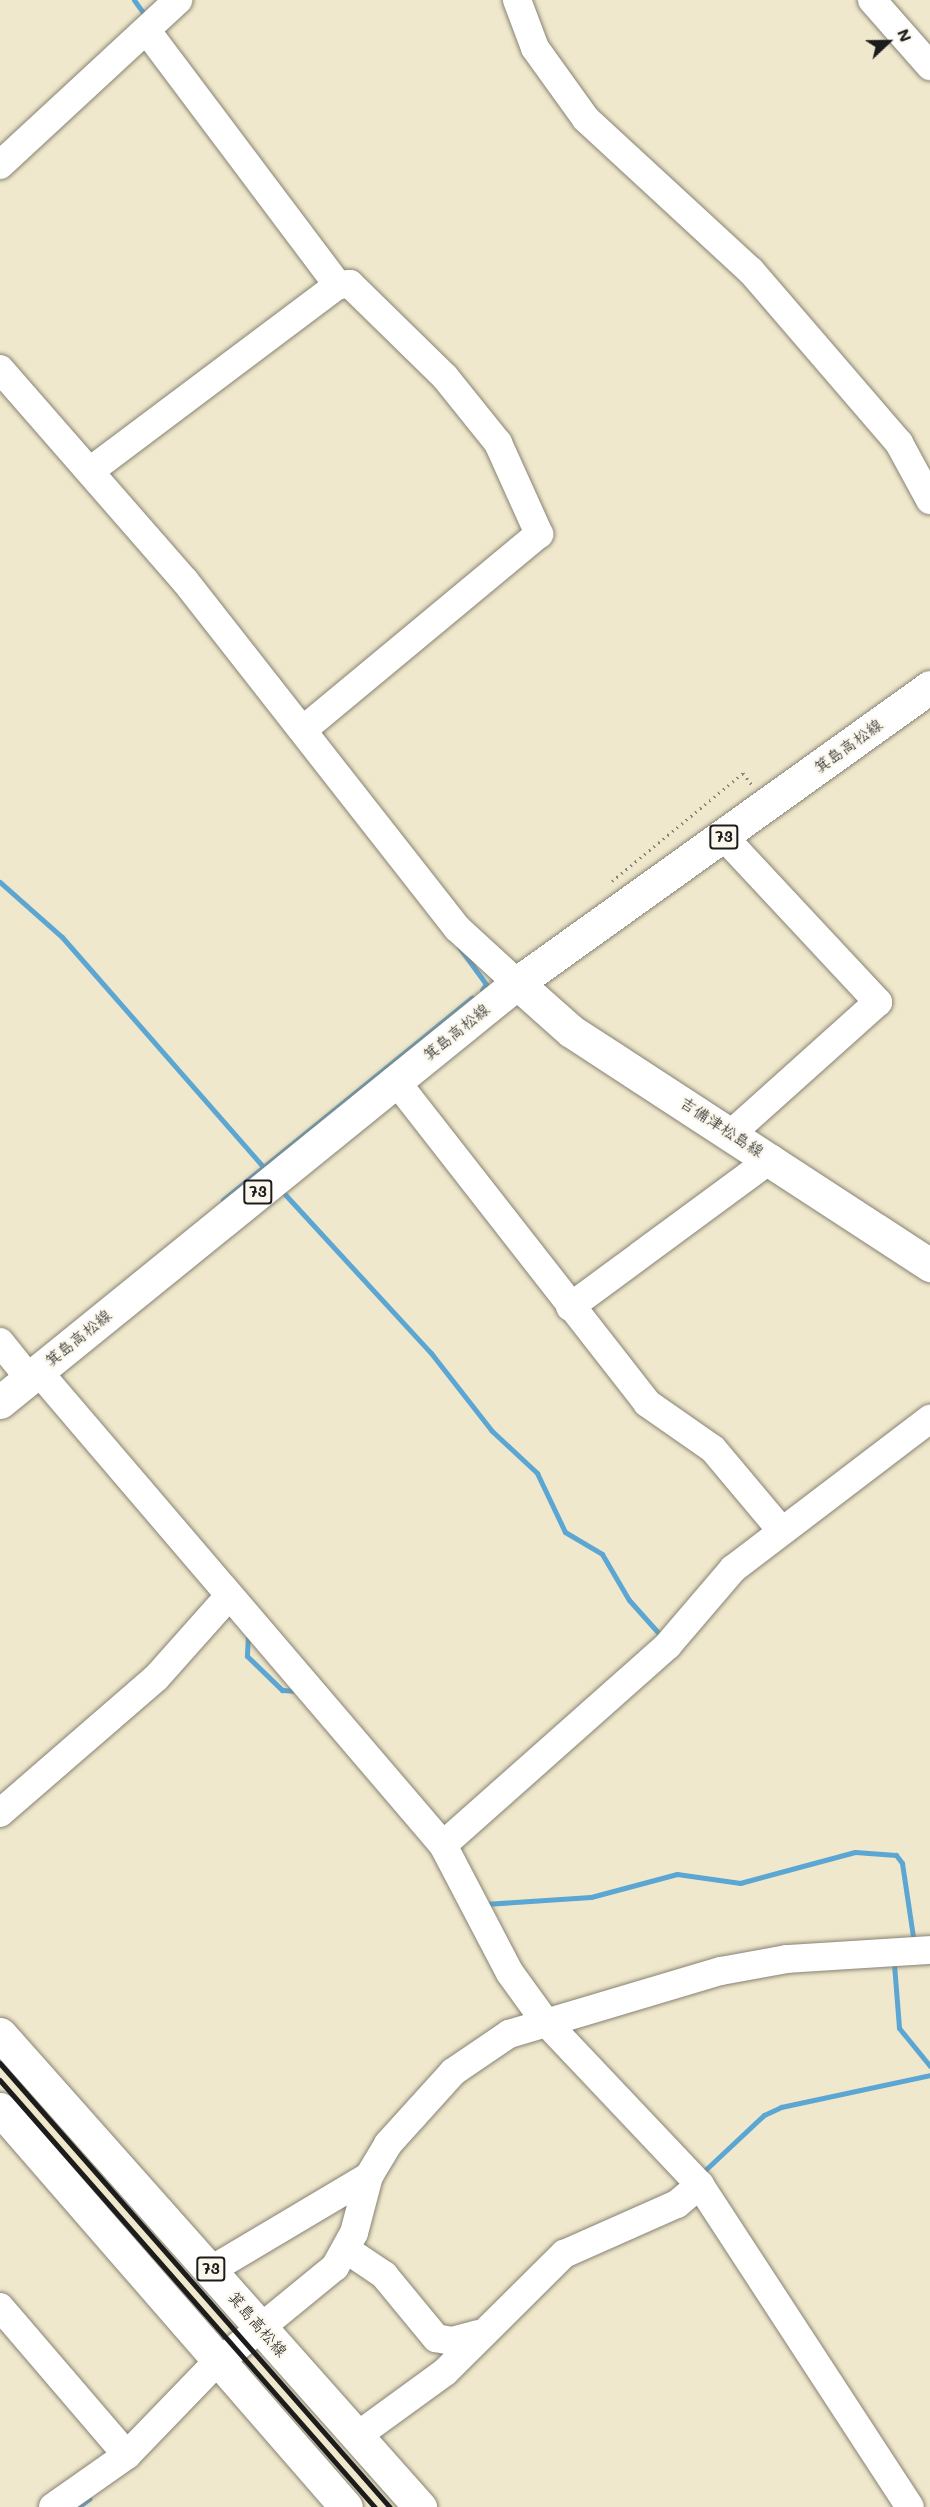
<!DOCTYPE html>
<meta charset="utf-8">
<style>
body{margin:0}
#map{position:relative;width:930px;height:2507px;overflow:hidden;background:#f0e8cc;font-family:Mali,"Klee One",sans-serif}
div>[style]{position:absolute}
.stream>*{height:5px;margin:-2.5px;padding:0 2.5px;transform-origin:2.5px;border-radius:2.5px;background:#5ba6d3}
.path>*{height:3px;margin-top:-1.5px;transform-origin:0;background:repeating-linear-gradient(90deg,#868274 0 1.5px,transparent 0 6px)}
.roads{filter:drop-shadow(0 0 2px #868274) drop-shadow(0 0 2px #868274)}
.minor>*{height:28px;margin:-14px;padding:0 14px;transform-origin:14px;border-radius:14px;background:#fff}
.major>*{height:33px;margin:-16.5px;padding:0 16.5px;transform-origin:16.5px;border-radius:16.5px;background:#fff}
.rail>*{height:4.5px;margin:-2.25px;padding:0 2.25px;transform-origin:2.25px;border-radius:2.25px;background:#1c1c1c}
span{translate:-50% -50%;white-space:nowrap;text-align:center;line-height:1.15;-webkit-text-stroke:4.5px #fbf7ec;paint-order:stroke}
.shield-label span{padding:2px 4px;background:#fbf7ec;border:2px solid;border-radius:4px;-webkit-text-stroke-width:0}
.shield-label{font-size:15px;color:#1c1c1c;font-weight:700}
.street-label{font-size:16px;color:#1c1c1c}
.north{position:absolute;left:858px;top:12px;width:60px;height:60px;-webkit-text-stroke:4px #fbf7ec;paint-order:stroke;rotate:68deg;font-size:16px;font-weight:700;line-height:24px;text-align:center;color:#1c1c1c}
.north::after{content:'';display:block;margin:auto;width:21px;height:27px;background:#1c1c1c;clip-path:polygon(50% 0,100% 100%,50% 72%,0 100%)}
</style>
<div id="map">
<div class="stream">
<div style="left:134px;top:0;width:19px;rotate:54deg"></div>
<div style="left:0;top:882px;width:83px;rotate:41.6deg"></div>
<div style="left:62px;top:937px;width:307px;rotate:48.8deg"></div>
<div style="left:459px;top:947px;width:46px;rotate:53.9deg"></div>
<div style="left:486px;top:984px;width:7px;rotate:124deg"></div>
<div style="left:281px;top:1190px;width:222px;rotate:47.4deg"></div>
<div style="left:431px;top:1353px;width:99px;rotate:52deg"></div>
<div style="left:492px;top:1431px;width:62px;rotate:43deg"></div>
<div style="left:537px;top:1473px;width:65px;rotate:64.6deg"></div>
<div style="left:565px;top:1532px;width:43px;rotate:30.7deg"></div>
<div style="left:602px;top:1554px;width:53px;rotate:59.6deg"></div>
<div style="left:629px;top:1600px;width:51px;rotate:48.2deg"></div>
<div style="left:223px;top:1200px;width:321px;rotate:-39.1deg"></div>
<div style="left:248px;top:1635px;width:21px;rotate:93deg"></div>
<div style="left:247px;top:1656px;width:49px;rotate:44.2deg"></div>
<div style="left:282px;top:1690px;width:16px;rotate:4deg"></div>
<div style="left:485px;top:1904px;width:106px;rotate:-3.8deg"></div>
<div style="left:591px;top:1897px;width:89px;rotate:-15deg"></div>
<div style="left:677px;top:1874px;width:64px;rotate:8.1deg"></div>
<div style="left:740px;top:1883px;width:119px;rotate:-15.1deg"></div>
<div style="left:855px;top:1852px;width:41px;rotate:4.2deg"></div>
<div style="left:896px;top:1855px;width:10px;rotate:53deg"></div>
<div style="left:902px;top:1863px;width:81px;rotate:81.5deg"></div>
<div style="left:894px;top:1964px;width:64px;rotate:85.5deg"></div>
<div style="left:899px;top:2028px;width:49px;rotate:50.8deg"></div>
<div style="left:702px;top:2173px;width:85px;rotate:-43.1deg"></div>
<div style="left:764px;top:2115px;width:19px;rotate:-25deg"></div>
<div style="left:781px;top:2107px;width:152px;rotate:-12.1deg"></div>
<div style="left:78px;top:2507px;width:14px;rotate:-36deg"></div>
</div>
<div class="path">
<div style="left:612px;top:881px;width:170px;rotate:-39.5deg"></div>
<div style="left:743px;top:773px;width:15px;rotate:53deg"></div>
</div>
<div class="roads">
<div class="minor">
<div style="left:517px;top:0;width:51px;rotate:69.4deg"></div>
<div style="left:535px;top:48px;width:87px;rotate:54.3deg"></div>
<div style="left:586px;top:119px;width:224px;rotate:42.7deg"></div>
<div style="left:751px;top:271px;width:227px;rotate:49.3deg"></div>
<div style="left:899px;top:443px;width:65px;rotate:61.5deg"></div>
<div style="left:872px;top:0;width:88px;rotate:48.7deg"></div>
<div style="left:147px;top:31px;width:318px;rotate:53.1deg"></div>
<div style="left:0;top:165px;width:243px;rotate:-42.8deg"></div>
<div style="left:0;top:369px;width:281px;rotate:48.9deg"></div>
<div style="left:185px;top:581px;width:441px;rotate:51.9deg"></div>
<div style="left:457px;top:928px;width:81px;rotate:42.5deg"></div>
<div style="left:90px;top:471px;width:310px;rotate:-36.9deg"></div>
<div style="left:338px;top:285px;width:12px;rotate:-5deg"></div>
<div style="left:350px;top:284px;width:133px;rotate:44.4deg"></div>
<div style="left:445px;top:377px;width:85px;rotate:51.2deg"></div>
<div style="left:498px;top:443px;width:100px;rotate:65.7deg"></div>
<div style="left:539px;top:534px;width:307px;rotate:140.3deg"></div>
<div style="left:724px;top:837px;width:226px;rotate:47deg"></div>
<div style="left:878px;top:1002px;width:196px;rotate:138.1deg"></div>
<div style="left:395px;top:1080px;width:410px;rotate:52deg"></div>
<div style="left:647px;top:1403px;width:80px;rotate:34.9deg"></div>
<div style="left:713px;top:1449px;width:106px;rotate:50deg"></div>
<div style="left:570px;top:1307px;width:250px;rotate:-36.4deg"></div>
<div style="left:0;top:1342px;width:46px;rotate:51.1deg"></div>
<div style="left:38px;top:1371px;width:623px;rotate:49.49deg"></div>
<div style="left:443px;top:1845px;width:144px;rotate:62.4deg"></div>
<div style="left:510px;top:1973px;width:58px;rotate:54.1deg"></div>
<div style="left:544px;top:2020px;width:227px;rotate:46.6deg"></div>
<div style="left:700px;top:2185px;width:384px;rotate:56.9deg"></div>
<div style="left:0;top:1813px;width:206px;rotate:-40.9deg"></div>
<div style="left:156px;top:1678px;width:110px;rotate:-48.3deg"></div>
<div style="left:443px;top:1845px;width:301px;rotate:-41.6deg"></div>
<div style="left:668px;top:1645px;width:100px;rotate:-49.5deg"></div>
<div style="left:733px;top:1569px;width:248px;rotate:-37.3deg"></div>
<div style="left:347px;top:2250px;width:45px;rotate:34deg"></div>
<div style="left:384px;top:2275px;width:82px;rotate:50.5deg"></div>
<div style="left:436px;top:2338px;width:16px;rotate:11deg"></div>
<div style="left:452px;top:2341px;width:27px;rotate:-15deg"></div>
<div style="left:211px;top:2270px;width:184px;rotate:-30.7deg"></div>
<div style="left:369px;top:2176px;width:37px;rotate:-59deg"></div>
<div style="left:388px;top:2144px;width:97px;rotate:-47.9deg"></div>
<div style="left:453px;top:2072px;width:68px;rotate:-34.2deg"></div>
<div style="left:509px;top:2034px;width:221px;rotate:-16.6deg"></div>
<div style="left:721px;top:1971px;width:67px;rotate:-10.3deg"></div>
<div style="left:787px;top:1959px;width:143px;rotate:-3.6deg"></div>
<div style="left:0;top:2307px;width:195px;rotate:49.4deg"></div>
<div style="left:357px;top:2436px;width:109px;rotate:-36deg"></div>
<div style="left:445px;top:2372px;width:168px;rotate:-44.8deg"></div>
<div style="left:564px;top:2254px;width:124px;rotate:-23.9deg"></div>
<div style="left:677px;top:2204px;width:30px;rotate:-40deg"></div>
<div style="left:53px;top:2507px;width:90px;rotate:-35.1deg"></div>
<div style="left:127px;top:2455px;width:118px;rotate:-46deg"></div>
<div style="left:209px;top:2370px;width:163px;rotate:-39.3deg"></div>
<div style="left:335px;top:2267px;width:39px;rotate:-61deg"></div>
<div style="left:354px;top:2233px;width:59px;rotate:-75.3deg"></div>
</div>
<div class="major">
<div style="left:517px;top:983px;width:72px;rotate:41.6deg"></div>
<div style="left:571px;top:1031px;width:429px;rotate:33.1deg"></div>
<div style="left:0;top:1402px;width:665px;rotate:-39.02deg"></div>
<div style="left:517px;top:983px;width:508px;rotate:-35.63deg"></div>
<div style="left:0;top:2034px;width:633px;rotate:48.4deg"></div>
<div style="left:0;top:2109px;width:527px;rotate:49deg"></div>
</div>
</div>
<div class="rail">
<div style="left:0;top:2063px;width:591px;rotate:48.7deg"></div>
<div style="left:0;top:2080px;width:568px;rotate:48.71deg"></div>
</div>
<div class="shield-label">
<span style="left:724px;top:837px">73</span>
<span style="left:258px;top:1192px">73</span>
<span style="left:211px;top:2269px">73</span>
</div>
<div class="street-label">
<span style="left:848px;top:746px;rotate:-36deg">箕島高松線</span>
<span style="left:456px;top:1032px;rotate:-39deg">箕島高松線</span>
<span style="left:722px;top:1127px;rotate:33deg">吉備津松島線</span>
<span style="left:78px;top:1338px;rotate:-39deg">箕島高松線</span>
<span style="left:258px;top:2324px;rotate:49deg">箕島高松線</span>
</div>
<div class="north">N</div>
</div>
